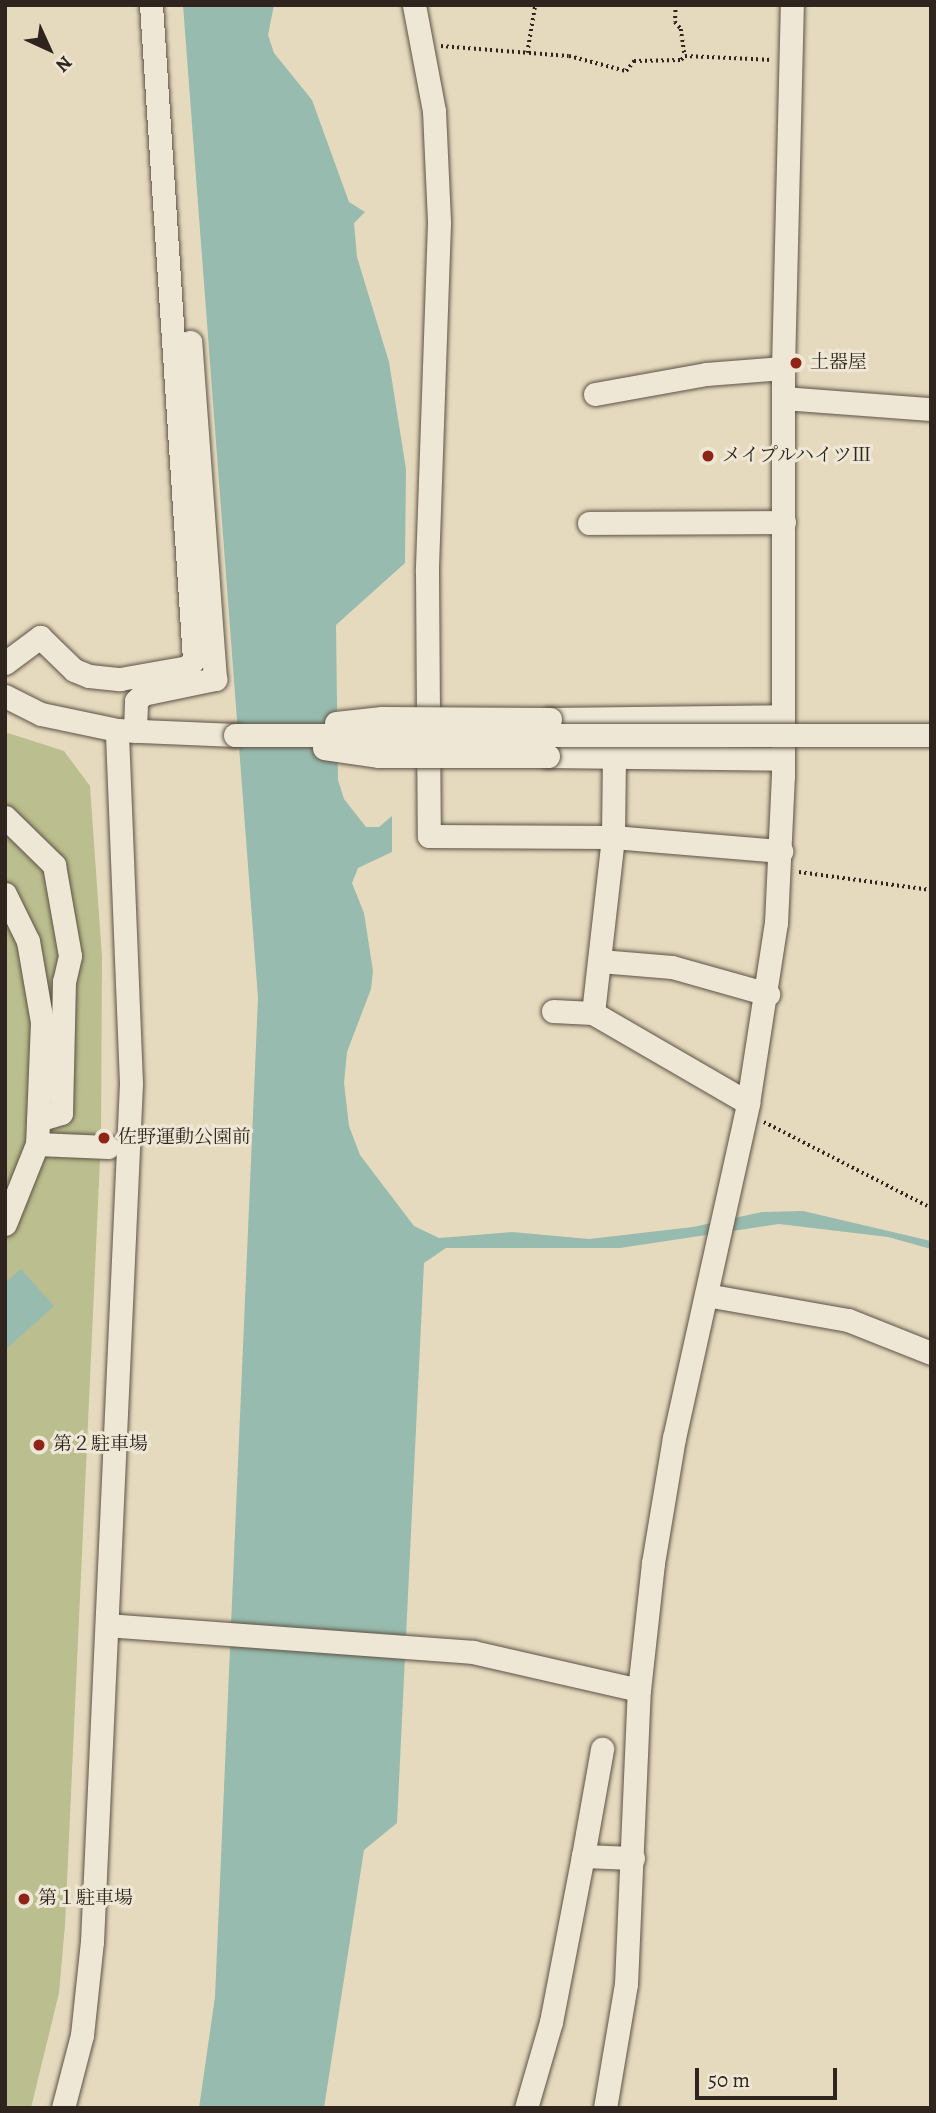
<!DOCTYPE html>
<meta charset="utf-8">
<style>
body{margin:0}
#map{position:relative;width:936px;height:2113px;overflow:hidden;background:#e6dabe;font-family:Alegreya,"Noto Serif JP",serif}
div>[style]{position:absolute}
.green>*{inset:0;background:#bbbe8e}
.water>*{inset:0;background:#97bbae}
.path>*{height:3.5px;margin-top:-1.75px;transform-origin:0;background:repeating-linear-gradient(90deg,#2f251e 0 2px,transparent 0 5.5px)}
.roads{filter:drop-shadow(0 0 2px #5d5246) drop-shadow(0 0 2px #5d5246)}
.minor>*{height:23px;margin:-11.5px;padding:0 11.5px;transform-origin:11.5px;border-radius:11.5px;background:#efe7d5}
.bridges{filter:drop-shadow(0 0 2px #5d5246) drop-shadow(0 0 2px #5d5246)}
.minor-bridge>*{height:23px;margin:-11.5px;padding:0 11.5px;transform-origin:11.5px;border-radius:11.5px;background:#efe7d5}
.dots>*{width:19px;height:19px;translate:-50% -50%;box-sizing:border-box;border:4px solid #efe7d5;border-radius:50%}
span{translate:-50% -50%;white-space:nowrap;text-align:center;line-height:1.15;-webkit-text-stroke:6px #efe7d5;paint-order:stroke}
.poi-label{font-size:19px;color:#2f251e}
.left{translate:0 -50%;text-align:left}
.frame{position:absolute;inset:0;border:7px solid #2f251e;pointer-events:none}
.north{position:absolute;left:14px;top:14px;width:70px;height:70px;-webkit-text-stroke:5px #efe7d5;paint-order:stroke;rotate:135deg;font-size:19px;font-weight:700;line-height:28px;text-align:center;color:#2f251e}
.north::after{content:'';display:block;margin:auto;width:24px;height:32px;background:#2f251e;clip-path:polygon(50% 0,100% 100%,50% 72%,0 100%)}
.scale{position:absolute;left:695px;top:2068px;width:142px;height:32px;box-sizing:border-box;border:4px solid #2f251e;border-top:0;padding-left:9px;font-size:21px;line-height:24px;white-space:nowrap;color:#2f251e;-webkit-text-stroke:5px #efe7d5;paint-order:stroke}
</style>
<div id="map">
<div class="green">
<div style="clip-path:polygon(5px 732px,64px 751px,90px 786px,102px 957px,101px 1138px,65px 1925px,59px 1993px,31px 2108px,5px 2108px)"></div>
</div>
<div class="water">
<div style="clip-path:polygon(183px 5px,274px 5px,268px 35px,274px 53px,312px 100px,349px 202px,365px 212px,354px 223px,357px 257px,389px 362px,406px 469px,405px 563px,336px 625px,338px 780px,344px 799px,366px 827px,379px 827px,392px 816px,392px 852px,358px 868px,352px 883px,364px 913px,373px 971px,371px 989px,347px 1052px,344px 1083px,349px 1126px,360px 1155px,414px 1226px,439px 1238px,512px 1232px,589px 1239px,693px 1227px,762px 1212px,803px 1211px,931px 1241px,931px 1249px,888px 1237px,779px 1224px,620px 1248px,446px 1248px,424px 1263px,397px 1823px,364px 1850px,324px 2108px,199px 2108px,215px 1997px,258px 998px)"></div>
<div style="clip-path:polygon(21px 1269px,54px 1306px,5px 1350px,5px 1283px)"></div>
</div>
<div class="path">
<div style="left:676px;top:5px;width:17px;rotate:93deg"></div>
<div style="left:675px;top:22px;width:9px;rotate:49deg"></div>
<div style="left:681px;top:29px;width:27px;rotate:82deg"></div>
<div style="left:685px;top:56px;width:87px;rotate:2.6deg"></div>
<div style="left:441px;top:46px;width:128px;rotate:4.5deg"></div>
<div style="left:569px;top:56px;width:59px;rotate:14.7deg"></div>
<div style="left:626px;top:71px;width:13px;rotate:-51deg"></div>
<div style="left:634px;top:61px;width:47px;rotate:-1.2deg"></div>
<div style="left:681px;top:60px;width:6px;rotate:-45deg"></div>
<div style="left:527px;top:53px;width:49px;rotate:-80.5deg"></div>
<div style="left:799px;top:872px;width:133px;rotate:7.8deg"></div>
<div style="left:764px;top:1122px;width:188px;rotate:27.2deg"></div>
</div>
<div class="roads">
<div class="minor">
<div style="left:414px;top:5px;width:108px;rotate:79.3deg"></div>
<div style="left:434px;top:111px;width:112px;rotate:87.4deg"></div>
<div style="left:439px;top:223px;width:349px;rotate:92deg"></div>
<div style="left:427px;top:572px;width:264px;rotate:89.6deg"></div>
<div style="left:429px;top:836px;width:184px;rotate:0.3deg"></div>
<div style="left:613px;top:837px;width:169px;rotate:4.8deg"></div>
<div style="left:595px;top:394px;width:113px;rotate:-10.2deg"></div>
<div style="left:706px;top:374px;width:77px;rotate:-4.5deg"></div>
<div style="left:783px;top:398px;width:148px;rotate:4.3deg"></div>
<div style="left:589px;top:523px;width:195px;rotate:-0.3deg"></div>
<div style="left:5px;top:663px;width:44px;rotate:-36.6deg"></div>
<div style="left:40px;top:637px;width:47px;rotate:44.1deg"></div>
<div style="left:74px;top:670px;width:16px;rotate:22deg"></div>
<div style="left:89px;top:676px;width:31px;rotate:6deg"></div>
<div style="left:120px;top:679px;width:69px;rotate:-10deg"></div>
<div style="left:188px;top:667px;width:10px;rotate:-53deg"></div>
<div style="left:194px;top:659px;width:655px;rotate:-93.76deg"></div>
<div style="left:5px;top:696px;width:40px;rotate:26.6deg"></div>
<div style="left:41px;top:714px;width:78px;rotate:11.9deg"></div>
<div style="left:117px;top:730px;width:118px;rotate:2.4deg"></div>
<div style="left:550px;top:719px;width:233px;rotate:-0.7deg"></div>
<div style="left:135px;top:731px;width:30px;rotate:-88deg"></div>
<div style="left:136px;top:701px;width:10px;rotate:-45deg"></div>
<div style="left:143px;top:694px;width:74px;rotate:-11.8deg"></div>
<div style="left:215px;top:679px;width:338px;rotate:-94.2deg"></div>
<div style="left:548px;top:756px;width:235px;rotate:0.7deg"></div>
<div style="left:5px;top:817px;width:69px;rotate:44.4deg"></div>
<div style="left:54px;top:865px;width:92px;rotate:80deg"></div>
<div style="left:70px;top:956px;width:26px;rotate:103deg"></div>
<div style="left:64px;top:981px;width:132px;rotate:91.3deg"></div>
<div style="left:61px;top:1113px;width:24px;rotate:163deg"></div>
<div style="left:5px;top:894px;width:52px;rotate:63.9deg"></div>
<div style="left:28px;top:941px;width:82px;rotate:80.2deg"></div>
<div style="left:42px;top:1022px;width:122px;rotate:92.3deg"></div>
<div style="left:37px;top:1144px;width:86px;rotate:111.8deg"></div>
<div style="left:600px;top:961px;width:72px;rotate:4.8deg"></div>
<div style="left:672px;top:967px;width:100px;rotate:15.7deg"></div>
<div style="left:553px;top:1011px;width:40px;rotate:2.9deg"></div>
<div style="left:593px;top:1013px;width:177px;rotate:-83.5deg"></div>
<div style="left:613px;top:837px;width:81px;rotate:-89.3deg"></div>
<div style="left:593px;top:1013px;width:179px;rotate:30.1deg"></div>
<div style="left:37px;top:1144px;width:71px;rotate:2.4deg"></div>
<div style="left:706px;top:1295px;width:144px;rotate:10deg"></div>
<div style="left:848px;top:1320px;width:89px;rotate:21.7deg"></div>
<div style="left:107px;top:1625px;width:367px;rotate:4.2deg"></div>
<div style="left:473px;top:1652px;width:170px;rotate:12.9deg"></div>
<div style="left:583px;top:1856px;width:109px;rotate:-79.9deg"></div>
<div style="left:63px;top:2108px;width:75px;rotate:-75.4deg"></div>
<div style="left:82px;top:2035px;width:94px;rotate:-83.9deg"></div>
<div style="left:92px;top:1942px;width:860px;rotate:-87.4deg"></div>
<div style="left:131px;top:1083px;width:353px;rotate:-92.3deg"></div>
<div style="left:526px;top:2108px;width:90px;rotate:-73.8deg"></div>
<div style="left:551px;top:2022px;width:169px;rotate:-79.1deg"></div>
<div style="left:583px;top:1856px;width:50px;rotate:2.3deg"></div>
<div style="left:605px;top:2108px;width:126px;rotate:-80.4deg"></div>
<div style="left:626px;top:1984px;width:294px;rotate:-87.5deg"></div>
<div style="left:639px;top:1690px;width:128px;rotate:-83.7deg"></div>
<div style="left:653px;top:1563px;width:127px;rotate:-80.5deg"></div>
<div style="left:674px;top:1438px;width:343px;rotate:-77.5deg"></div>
<div style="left:748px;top:1103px;width:182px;rotate:-81.2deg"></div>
<div style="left:776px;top:923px;width:147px;rotate:-87.3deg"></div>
<div style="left:783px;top:776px;width:408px;rotate:-90deg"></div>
<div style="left:783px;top:368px;width:363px;rotate:-88.6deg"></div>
</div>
</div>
<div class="bridges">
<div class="minor-bridge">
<div style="left:336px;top:723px;width:46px;rotate:-6.2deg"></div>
<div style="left:382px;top:718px;width:168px;rotate:0.3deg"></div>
<div style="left:235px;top:735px;width:696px"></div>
<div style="left:324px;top:748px;width:56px;rotate:8.3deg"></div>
<div style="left:379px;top:756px;width:169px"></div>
</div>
</div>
<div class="dots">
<div style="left:796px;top:363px;background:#8f2418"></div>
<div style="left:708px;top:456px;background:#8f2418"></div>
<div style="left:104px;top:1138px;background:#8f2418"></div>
<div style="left:39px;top:1445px;background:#8f2418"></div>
<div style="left:24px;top:1899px;background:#8f2418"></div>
</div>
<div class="poi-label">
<span class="left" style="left:810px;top:363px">土器屋</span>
<span class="left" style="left:722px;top:456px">メイプルハイツⅢ</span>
<span class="left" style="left:118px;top:1138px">佐野運動公園前</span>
<span class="left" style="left:53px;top:1445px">第２駐車場</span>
<span class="left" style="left:38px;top:1899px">第１駐車場</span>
</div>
<div class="frame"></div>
<div class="north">N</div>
<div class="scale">50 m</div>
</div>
